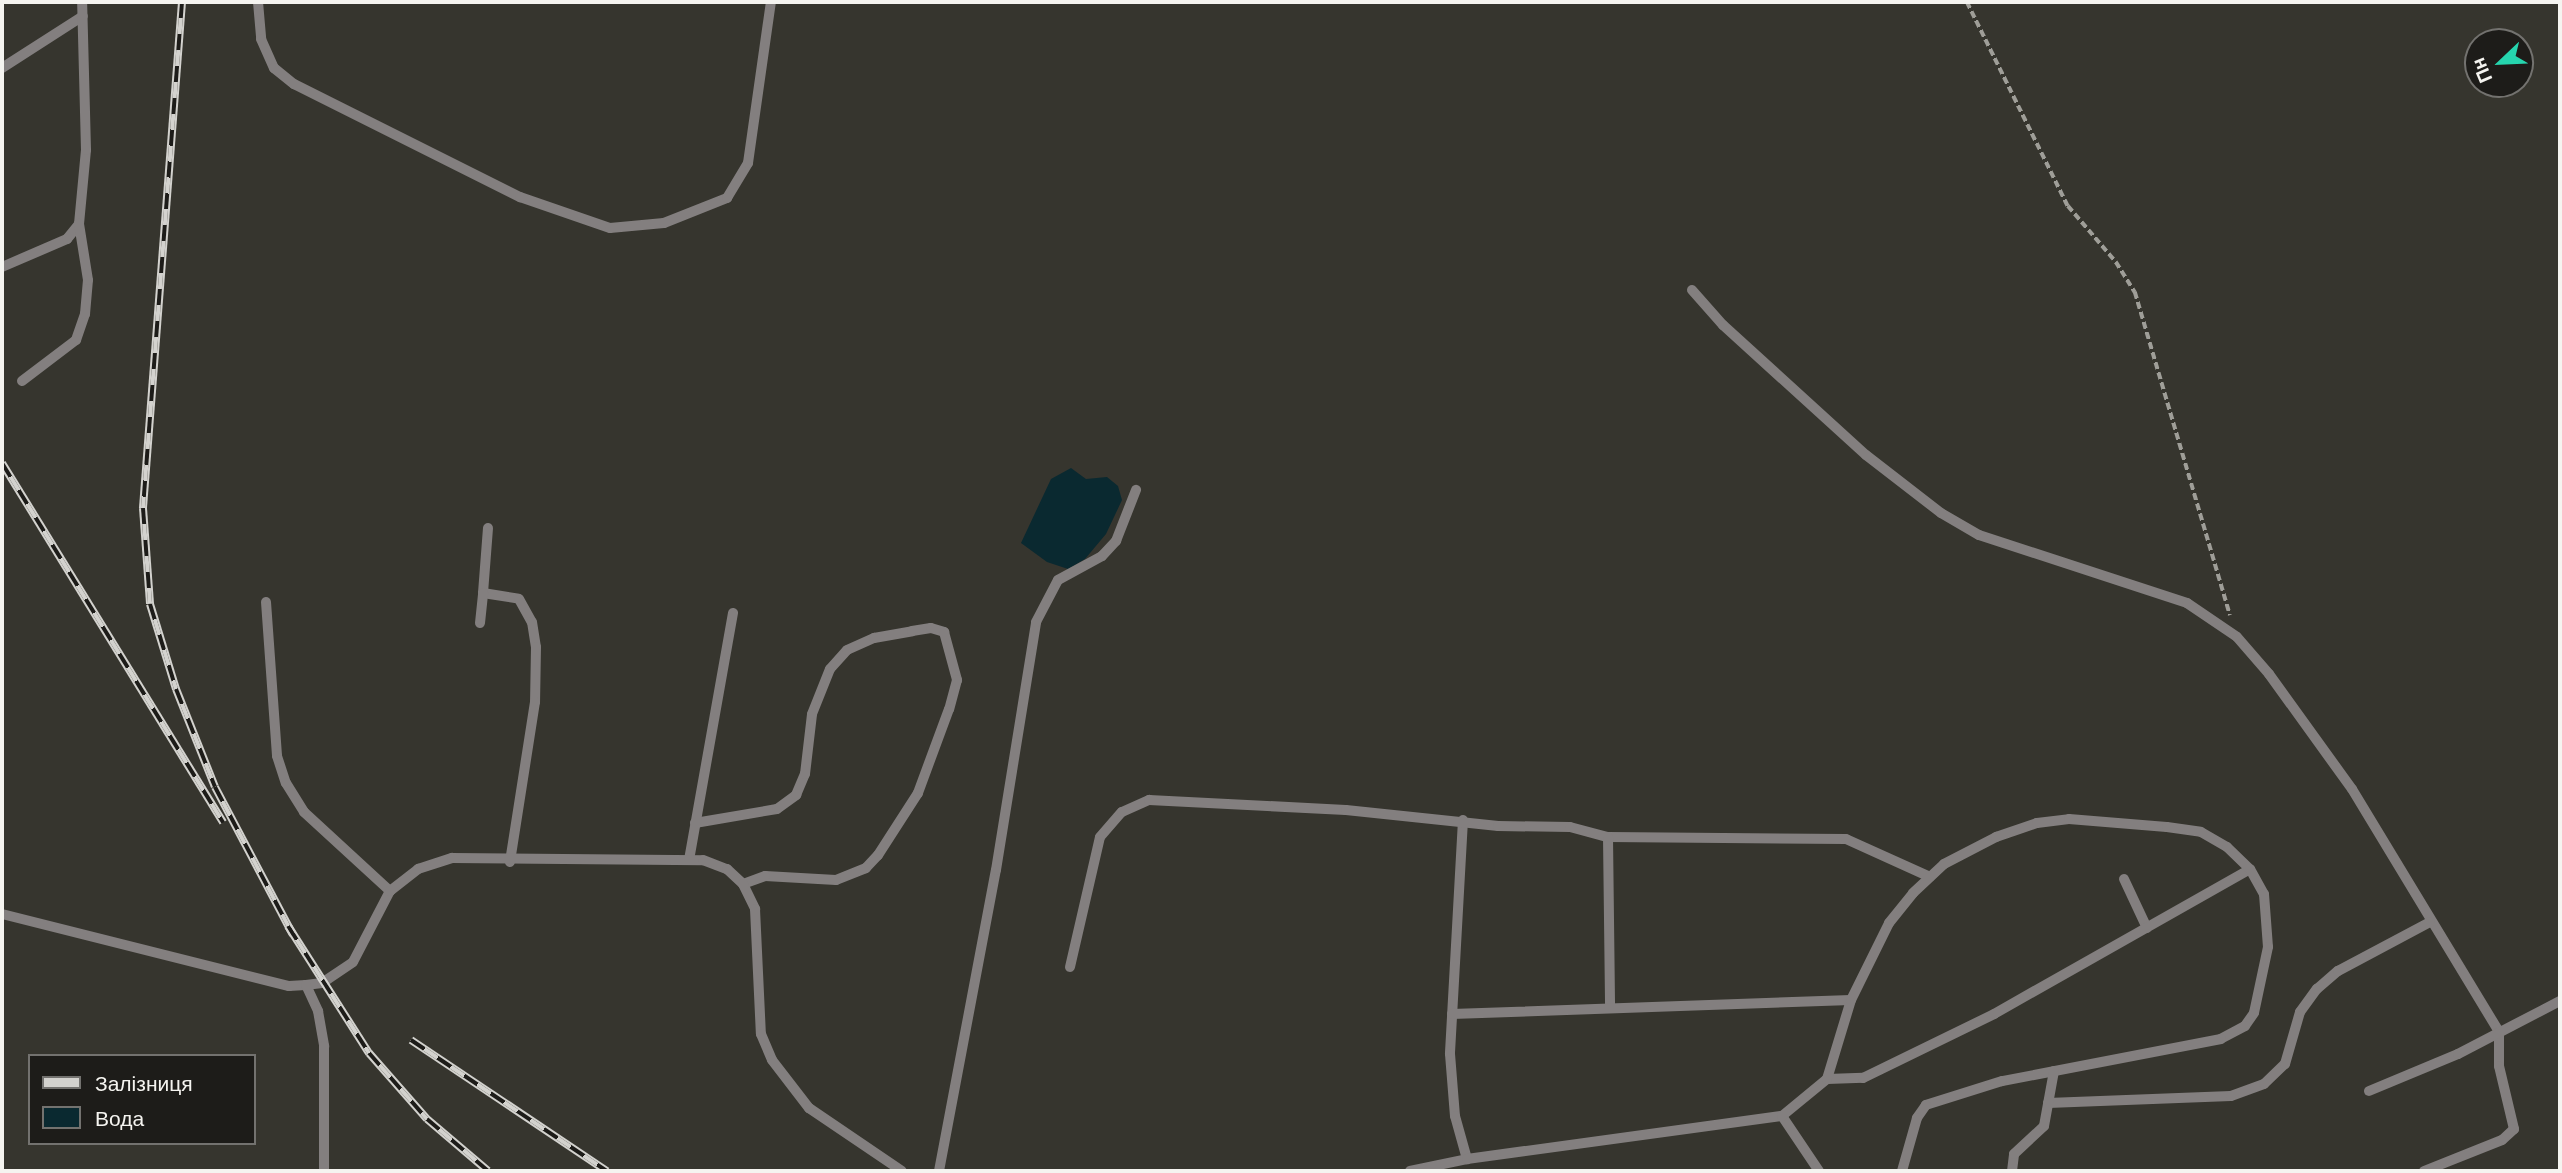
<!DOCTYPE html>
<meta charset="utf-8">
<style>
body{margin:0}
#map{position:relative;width:2562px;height:1173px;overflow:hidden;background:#36352e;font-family:Barlow,sans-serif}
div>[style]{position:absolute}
.water>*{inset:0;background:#0a2930}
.path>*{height:3.5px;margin-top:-1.75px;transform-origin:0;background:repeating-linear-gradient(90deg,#9f9e98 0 7px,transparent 0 10.5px)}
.service>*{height:10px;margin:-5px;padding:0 5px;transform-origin:5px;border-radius:5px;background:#837f7f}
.rail>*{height:8px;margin-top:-4px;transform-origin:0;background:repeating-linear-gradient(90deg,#1d1c19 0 16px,#d3d2ce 0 32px);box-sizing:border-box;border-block:2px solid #d3d2ce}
span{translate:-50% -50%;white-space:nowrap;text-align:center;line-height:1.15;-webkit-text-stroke:7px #1d1c19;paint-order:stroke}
.frame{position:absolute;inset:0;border:4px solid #f5f4f0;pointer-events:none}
.legend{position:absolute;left:28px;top:1054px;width:228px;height:91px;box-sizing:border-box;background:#1d1c19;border:2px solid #73726f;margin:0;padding:9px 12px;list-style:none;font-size:21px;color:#f5f4f0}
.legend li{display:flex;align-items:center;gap:14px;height:35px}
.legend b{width:35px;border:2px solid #73726f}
.north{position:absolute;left:2464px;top:28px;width:70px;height:70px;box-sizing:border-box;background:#1d1c19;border:2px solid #73726f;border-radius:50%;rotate:247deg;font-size:19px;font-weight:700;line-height:28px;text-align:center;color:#f5f4f0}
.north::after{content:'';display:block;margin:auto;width:24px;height:32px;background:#26d5ae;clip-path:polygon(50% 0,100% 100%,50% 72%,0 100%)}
</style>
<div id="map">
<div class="water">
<div style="clip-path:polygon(1071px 468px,1086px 479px,1107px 477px,1118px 486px,1122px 500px,1106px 534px,1085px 559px,1068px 569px,1047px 562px,1021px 543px,1051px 479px)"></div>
</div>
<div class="path">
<div style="left:1967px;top:2px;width:228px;rotate:63.7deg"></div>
<div style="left:2068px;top:206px;width:74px;rotate:49.4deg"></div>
<div style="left:2116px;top:262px;width:36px;rotate:58deg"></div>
<div style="left:2135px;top:292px;width:337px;rotate:73.6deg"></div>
</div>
<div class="service">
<div style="left:258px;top:2px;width:37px;rotate:85deg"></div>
<div style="left:261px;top:39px;width:32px;rotate:66deg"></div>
<div style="left:274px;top:68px;width:26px;rotate:39deg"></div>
<div style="left:294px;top:84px;width:253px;rotate:26.6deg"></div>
<div style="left:520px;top:197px;width:95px;rotate:19deg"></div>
<div style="left:610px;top:228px;width:54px;rotate:-5.3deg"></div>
<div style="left:664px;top:223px;width:68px;rotate:-21.6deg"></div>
<div style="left:727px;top:198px;width:41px;rotate:-59deg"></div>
<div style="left:748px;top:163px;width:163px;rotate:-81.9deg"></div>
<div style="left:2px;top:68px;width:96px;rotate:-32.7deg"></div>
<div style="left:2px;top:267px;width:71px;rotate:-23.3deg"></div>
<div style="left:67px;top:239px;width:19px;rotate:-51deg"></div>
<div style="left:79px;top:224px;width:74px;rotate:-84.6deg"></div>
<div style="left:86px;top:150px;width:148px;rotate:-91.5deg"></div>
<div style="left:1692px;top:290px;width:47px;rotate:48.5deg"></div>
<div style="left:1723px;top:325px;width:193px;rotate:42.3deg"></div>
<div style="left:1866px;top:455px;width:95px;rotate:37.7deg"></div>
<div style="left:1941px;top:513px;width:44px;rotate:30.1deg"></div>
<div style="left:1979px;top:535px;width:219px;rotate:18.1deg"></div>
<div style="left:2187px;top:603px;width:60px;rotate:34.2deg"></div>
<div style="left:2237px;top:637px;width:49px;rotate:49.1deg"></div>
<div style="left:2269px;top:674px;width:142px;rotate:54.2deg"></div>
<div style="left:2352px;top:789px;width:284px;rotate:58.8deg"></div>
<div style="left:2499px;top:1032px;width:34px;rotate:90deg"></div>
<div style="left:2499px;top:1066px;width:65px;rotate:76.6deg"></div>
<div style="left:2514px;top:1129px;width:16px;rotate:137deg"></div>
<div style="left:2502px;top:1140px;width:84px;rotate:158.3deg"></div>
<div style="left:22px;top:381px;width:68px;rotate:-37.2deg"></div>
<div style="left:76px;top:340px;width:28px;rotate:-71deg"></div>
<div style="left:85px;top:314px;width:34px;rotate:-85deg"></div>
<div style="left:88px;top:280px;width:57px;rotate:-99.1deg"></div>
<div style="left:488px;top:528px;width:65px;rotate:94.4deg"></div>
<div style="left:483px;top:593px;width:36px;rotate:9deg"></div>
<div style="left:519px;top:599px;width:26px;rotate:61deg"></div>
<div style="left:532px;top:622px;width:25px;rotate:81deg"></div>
<div style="left:536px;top:647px;width:55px;rotate:91deg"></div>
<div style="left:535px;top:702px;width:162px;rotate:98.9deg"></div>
<div style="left:266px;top:602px;width:154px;rotate:85.9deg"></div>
<div style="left:277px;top:756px;width:28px;rotate:72deg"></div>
<div style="left:286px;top:783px;width:34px;rotate:58deg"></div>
<div style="left:304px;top:812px;width:117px;rotate:42.6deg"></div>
<div style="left:480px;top:623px;width:30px;rotate:-84deg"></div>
<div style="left:1463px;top:820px;width:234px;rotate:93.2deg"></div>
<div style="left:1450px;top:1054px;width:62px;rotate:85.4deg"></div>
<div style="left:1455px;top:1116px;width:45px;rotate:74.4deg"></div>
<div style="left:695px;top:823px;width:83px;rotate:-9.7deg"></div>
<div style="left:777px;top:809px;width:24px;rotate:-36deg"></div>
<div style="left:796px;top:795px;width:23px;rotate:-67deg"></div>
<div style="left:805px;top:774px;width:60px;rotate:-83.3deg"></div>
<div style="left:812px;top:714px;width:48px;rotate:-68.2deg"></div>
<div style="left:830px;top:669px;width:25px;rotate:-48deg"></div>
<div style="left:847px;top:650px;width:30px;rotate:-24deg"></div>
<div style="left:874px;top:638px;width:39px;rotate:-10deg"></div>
<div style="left:912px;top:631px;width:19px;rotate:-9deg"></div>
<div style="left:931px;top:628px;width:14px;rotate:17deg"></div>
<div style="left:944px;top:632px;width:50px;rotate:74.8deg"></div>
<div style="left:957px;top:680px;width:30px;rotate:105deg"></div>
<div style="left:949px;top:709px;width:90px;rotate:110.3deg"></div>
<div style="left:918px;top:793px;width:74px;rotate:122.8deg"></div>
<div style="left:878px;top:855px;width:18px;rotate:133deg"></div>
<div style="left:866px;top:868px;width:32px;rotate:158deg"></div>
<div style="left:836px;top:880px;width:71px;rotate:-176.8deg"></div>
<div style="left:765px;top:876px;width:23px;rotate:160deg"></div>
<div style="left:1608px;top:837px;width:238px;rotate:0.5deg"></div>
<div style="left:1846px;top:839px;width:92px;rotate:24.3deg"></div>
<div style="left:689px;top:860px;width:251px;rotate:-79.9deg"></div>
<div style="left:2124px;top:879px;width:54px;rotate:64.9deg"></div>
<div style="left:2px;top:914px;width:296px;rotate:14.1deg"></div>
<div style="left:289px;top:986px;width:17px;rotate:-3deg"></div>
<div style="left:306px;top:985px;width:16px;rotate:-7deg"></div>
<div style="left:322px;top:983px;width:37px;rotate:-34deg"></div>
<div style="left:353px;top:962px;width:80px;rotate:-62.5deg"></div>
<div style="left:390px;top:891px;width:36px;rotate:-38deg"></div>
<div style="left:418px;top:869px;width:36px;rotate:-18deg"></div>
<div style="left:452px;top:858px;width:251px;rotate:0.5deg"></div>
<div style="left:703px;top:860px;width:26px;rotate:21deg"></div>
<div style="left:727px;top:869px;width:22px;rotate:43deg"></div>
<div style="left:743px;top:884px;width:28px;rotate:64deg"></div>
<div style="left:755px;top:909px;width:125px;rotate:87.3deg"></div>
<div style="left:761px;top:1034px;width:28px;rotate:67deg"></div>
<div style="left:772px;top:1060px;width:61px;rotate:52.4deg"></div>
<div style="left:809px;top:1108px;width:112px;rotate:34.1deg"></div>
<div style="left:1070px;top:967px;width:133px;rotate:-77deg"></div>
<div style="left:1100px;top:837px;width:33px;rotate:-49deg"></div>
<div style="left:1122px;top:812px;width:30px;rotate:-24deg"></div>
<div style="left:1149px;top:800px;width:197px;rotate:2.9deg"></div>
<div style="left:1346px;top:810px;width:153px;rotate:6deg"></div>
<div style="left:1498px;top:826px;width:72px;rotate:0.8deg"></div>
<div style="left:1570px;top:827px;width:39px;rotate:15deg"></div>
<div style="left:1608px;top:837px;width:171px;rotate:89.3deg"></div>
<div style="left:306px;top:985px;width:29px;rotate:65deg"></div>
<div style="left:318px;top:1011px;width:36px;rotate:80deg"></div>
<div style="left:324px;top:1046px;width:125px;rotate:90deg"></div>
<div style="left:1452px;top:1014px;width:399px;rotate:-2deg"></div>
<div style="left:1827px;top:1079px;width:36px;rotate:-2deg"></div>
<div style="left:1863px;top:1078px;width:146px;rotate:-26deg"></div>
<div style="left:1994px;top:1014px;width:294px;rotate:-29.5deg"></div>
<div style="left:2369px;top:1091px;width:96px;rotate:-22.6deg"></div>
<div style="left:2458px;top:1054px;width:115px;rotate:-27.5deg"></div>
<div style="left:2048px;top:1103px;width:183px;rotate:-2.2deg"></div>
<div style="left:2231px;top:1096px;width:35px;rotate:-20deg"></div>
<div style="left:2264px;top:1084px;width:29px;rotate:-44deg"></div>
<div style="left:2285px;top:1064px;width:54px;rotate:-73.9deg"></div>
<div style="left:2300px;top:1012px;width:29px;rotate:-54deg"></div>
<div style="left:2317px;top:989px;width:28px;rotate:-41deg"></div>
<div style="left:2338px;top:971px;width:104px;rotate:-28deg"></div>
<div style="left:1782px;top:1116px;width:66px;rotate:56.1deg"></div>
<div style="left:939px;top:1171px;width:306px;rotate:-79.3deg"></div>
<div style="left:996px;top:870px;width:251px;rotate:-80.8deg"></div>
<div style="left:1036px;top:622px;width:47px;rotate:-62.4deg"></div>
<div style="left:1058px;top:580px;width:50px;rotate:-28.6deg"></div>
<div style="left:1102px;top:556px;width:21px;rotate:-47deg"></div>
<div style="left:1116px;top:541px;width:55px;rotate:-68.6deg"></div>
<div style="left:1410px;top:1171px;width:58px;rotate:-11.9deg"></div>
<div style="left:1467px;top:1159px;width:318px;rotate:-7.8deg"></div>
<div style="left:1782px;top:1116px;width:58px;rotate:-39.4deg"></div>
<div style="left:1827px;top:1079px;width:83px;rotate:-73.1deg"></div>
<div style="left:1851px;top:1000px;width:86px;rotate:-63.7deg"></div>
<div style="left:1889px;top:923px;width:38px;rotate:-51deg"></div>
<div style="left:1913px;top:893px;width:42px;rotate:-43.1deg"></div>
<div style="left:1944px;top:864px;width:59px;rotate:-27.4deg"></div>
<div style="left:1996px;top:837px;width:43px;rotate:-18.9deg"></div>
<div style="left:2037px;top:823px;width:32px;rotate:-7deg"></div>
<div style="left:2069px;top:819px;width:98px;rotate:4.7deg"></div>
<div style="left:2167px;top:827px;width:34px;rotate:8deg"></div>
<div style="left:2201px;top:832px;width:30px;rotate:30deg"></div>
<div style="left:2227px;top:847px;width:32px;rotate:44deg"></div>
<div style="left:2250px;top:869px;width:29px;rotate:61deg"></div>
<div style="left:2264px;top:894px;width:53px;rotate:85.7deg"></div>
<div style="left:2268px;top:947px;width:67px;rotate:102deg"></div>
<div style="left:2254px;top:1013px;width:16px;rotate:125deg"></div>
<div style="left:2245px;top:1026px;width:27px;rotate:152deg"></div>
<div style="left:2221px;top:1039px;width:223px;rotate:169.1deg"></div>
<div style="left:2002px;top:1081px;width:80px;rotate:162.5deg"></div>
<div style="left:1926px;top:1105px;width:16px;rotate:125deg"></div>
<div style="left:1917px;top:1118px;width:55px;rotate:105.8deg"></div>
<div style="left:2012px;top:1171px;width:17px;rotate:-83deg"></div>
<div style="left:2014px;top:1154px;width:41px;rotate:-43deg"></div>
<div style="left:2044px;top:1126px;width:56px;rotate:-79.7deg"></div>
</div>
<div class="rail">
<div style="left:182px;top:2px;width:508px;rotate:94.41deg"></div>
<div style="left:143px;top:508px;width:96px;rotate:85.8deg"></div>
<div style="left:150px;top:604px;width:89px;rotate:73deg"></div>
<div style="left:176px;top:689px;width:105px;rotate:68.3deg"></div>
<div style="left:215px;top:787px;width:167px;rotate:62.2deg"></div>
<div style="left:2px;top:463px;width:422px;rotate:58.4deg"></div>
<div style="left:288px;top:926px;width:151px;rotate:57.5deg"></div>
<div style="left:369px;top:1053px;width:88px;rotate:48.7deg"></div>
<div style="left:427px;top:1119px;width:80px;rotate:40.4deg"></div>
<div style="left:411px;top:1040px;width:236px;rotate:33.8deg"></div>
</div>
<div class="frame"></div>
<ul class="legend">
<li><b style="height:9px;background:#d3d2ce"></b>Залізниця</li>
<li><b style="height:19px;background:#0a2930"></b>Вода</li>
</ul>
<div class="north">Пн</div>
</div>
